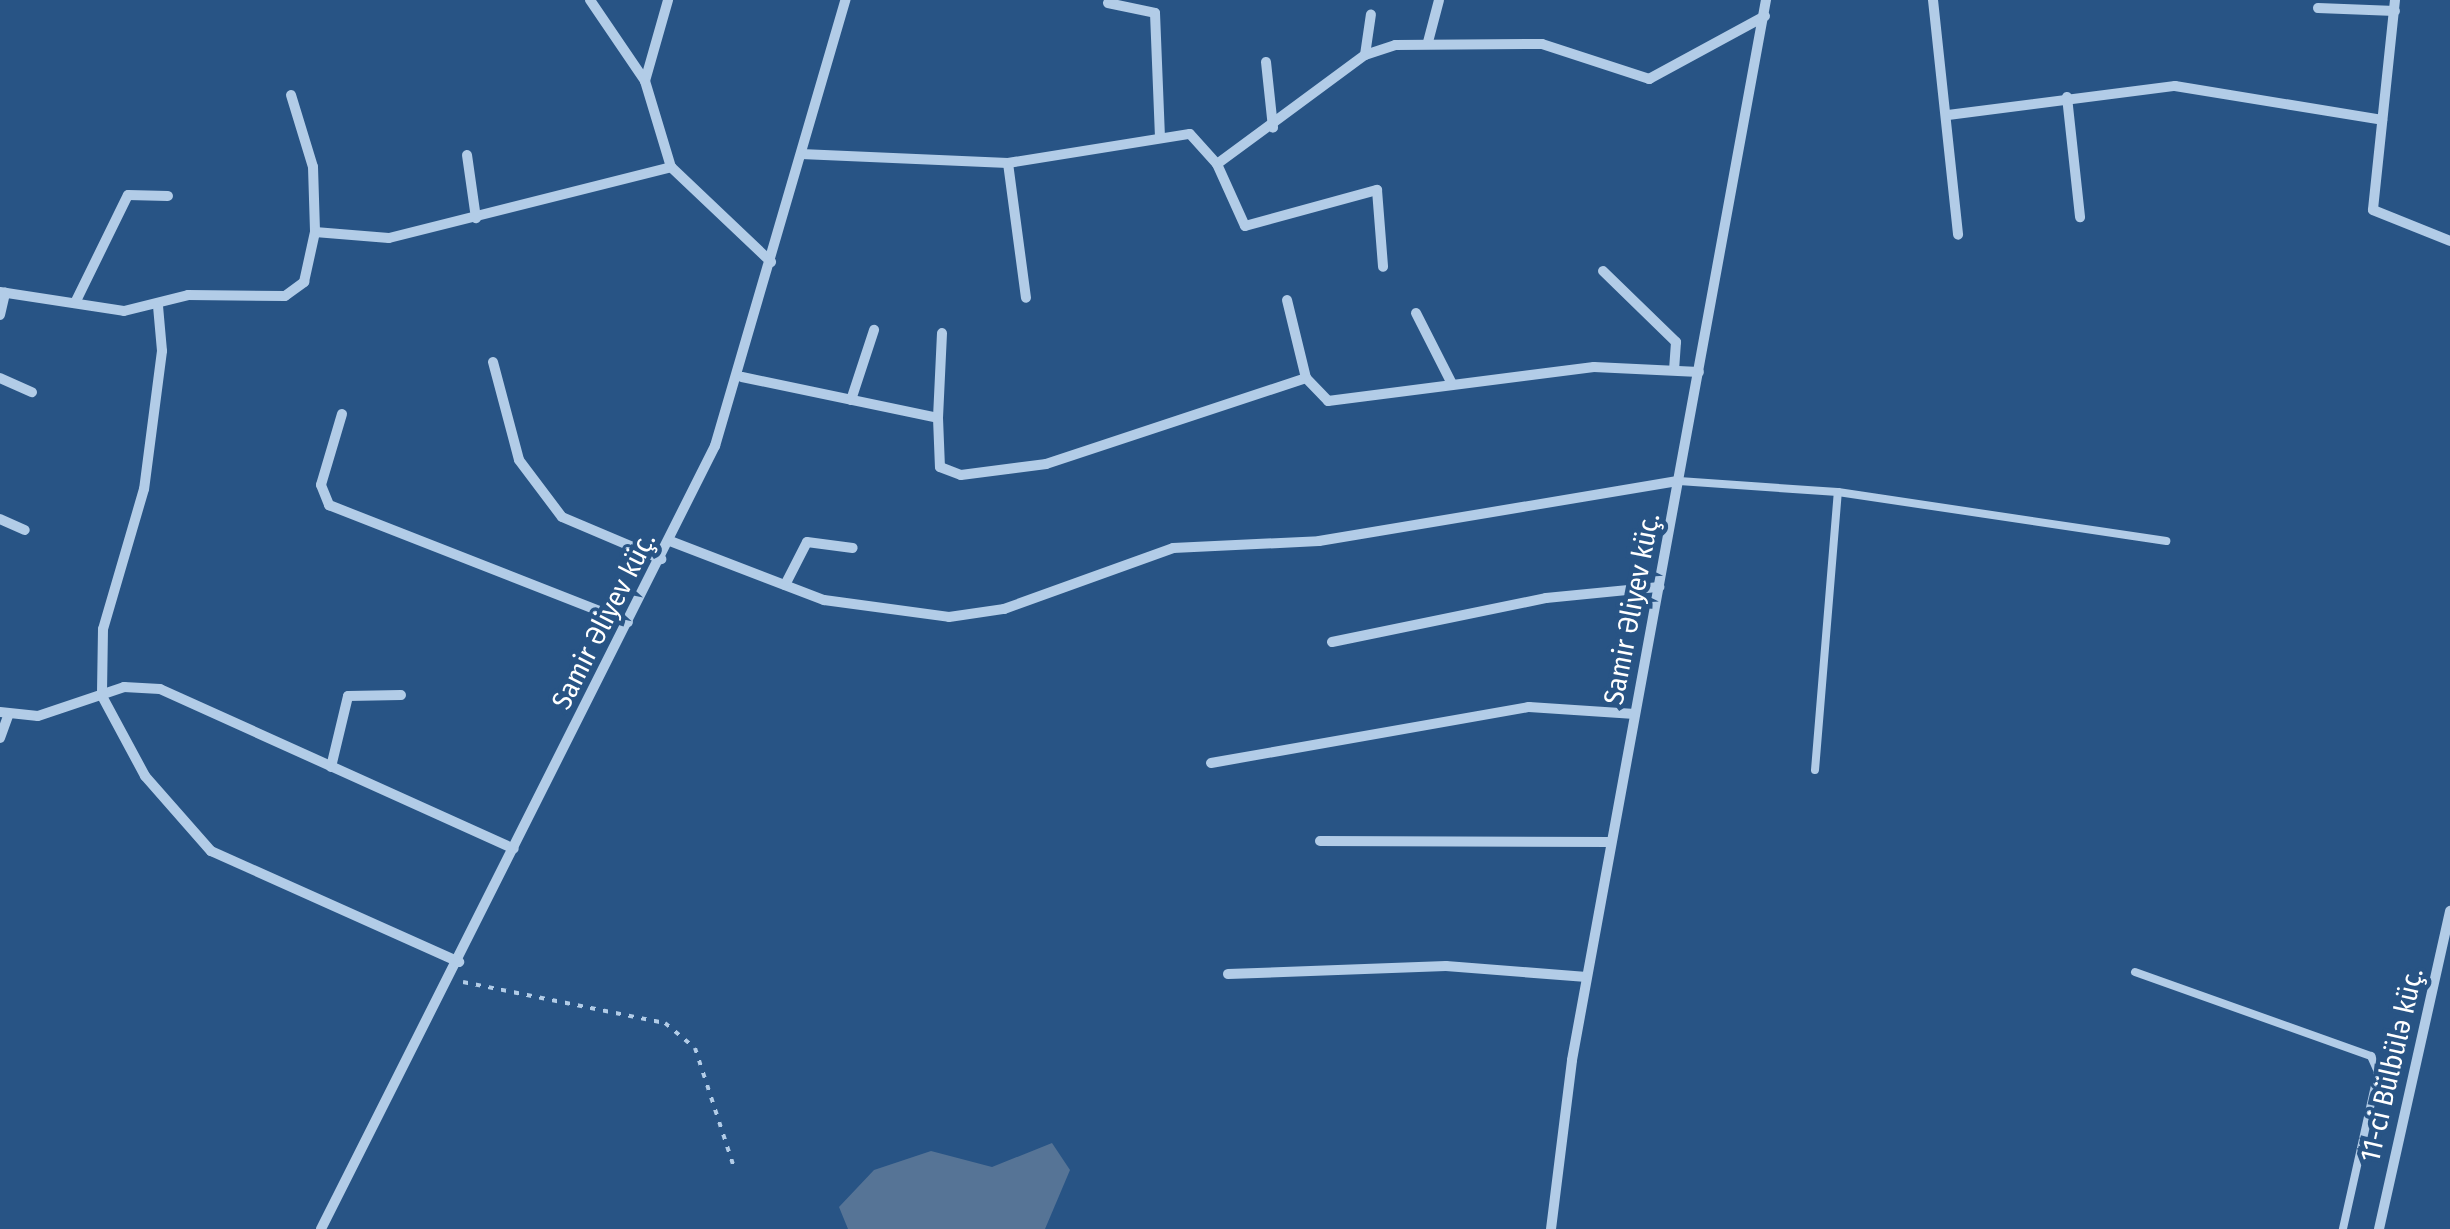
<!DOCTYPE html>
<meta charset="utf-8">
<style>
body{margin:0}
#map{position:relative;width:2450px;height:1229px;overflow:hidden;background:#285485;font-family:"Fira Sans Condensed",sans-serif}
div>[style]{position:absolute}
.water>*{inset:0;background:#567496}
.path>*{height:4px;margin-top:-2px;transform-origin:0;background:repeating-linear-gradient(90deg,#b2cce7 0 5px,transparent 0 13px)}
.lane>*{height:8px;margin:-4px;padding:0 4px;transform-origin:4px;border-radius:4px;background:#b2cce7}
.street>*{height:10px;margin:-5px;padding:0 5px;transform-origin:5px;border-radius:5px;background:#b2cce7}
span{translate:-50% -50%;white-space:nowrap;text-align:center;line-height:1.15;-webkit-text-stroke:9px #285485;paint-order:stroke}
.street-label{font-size:28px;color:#fff}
</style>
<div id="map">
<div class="water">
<div style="clip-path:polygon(1052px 1143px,1070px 1170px,1045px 1229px,848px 1229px,839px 1207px,874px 1170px,931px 1151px,992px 1167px)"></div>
</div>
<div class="path">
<div style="left:463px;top:982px;width:206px;rotate:11.5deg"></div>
<div style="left:665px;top:1023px;width:39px;rotate:40deg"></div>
<div style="left:695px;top:1048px;width:125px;rotate:71.9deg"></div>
</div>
<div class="lane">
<div style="left:1679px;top:481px;width:159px;rotate:4deg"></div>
<div style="left:1838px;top:492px;width:332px;rotate:8.5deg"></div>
<div style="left:1815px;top:770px;width:279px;rotate:-85.3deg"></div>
<div style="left:2135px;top:972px;width:251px;rotate:19.6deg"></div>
<div style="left:2371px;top:1056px;width:17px;rotate:66deg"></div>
<div style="left:2378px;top:1072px;width:161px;rotate:102.6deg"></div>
</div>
<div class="street">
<div style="left:590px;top:0;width:98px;rotate:55.8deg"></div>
<div style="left:645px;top:81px;width:90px;rotate:73.2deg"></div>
<div style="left:671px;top:167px;width:138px;rotate:43.5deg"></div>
<div style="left:1933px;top:0;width:236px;rotate:83.9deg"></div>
<div style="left:2395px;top:0;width:211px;rotate:96deg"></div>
<div style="left:2373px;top:210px;width:83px;rotate:21.9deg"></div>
<div style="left:1108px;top:3px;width:48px;rotate:12deg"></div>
<div style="left:1155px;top:13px;width:124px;rotate:87.7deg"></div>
<div style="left:2318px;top:8px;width:77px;rotate:2.2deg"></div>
<div style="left:1428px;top:42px;width:43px;rotate:-75.3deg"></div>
<div style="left:1365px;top:55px;width:41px;rotate:-81.7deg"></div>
<div style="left:1266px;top:62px;width:66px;rotate:83.9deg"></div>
<div style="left:645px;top:81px;width:84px;rotate:-74.1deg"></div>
<div style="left:291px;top:95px;width:75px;rotate:73deg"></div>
<div style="left:313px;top:167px;width:65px;rotate:88.2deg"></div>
<div style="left:2067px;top:97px;width:121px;rotate:83.8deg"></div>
<div style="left:1948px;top:115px;width:229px;rotate:-7.3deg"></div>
<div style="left:2175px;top:86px;width:210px;rotate:9.3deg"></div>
<div style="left:801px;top:154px;width:207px;rotate:2.5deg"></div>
<div style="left:1008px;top:163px;width:184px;rotate:-9.1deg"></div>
<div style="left:1190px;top:134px;width:40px;rotate:48deg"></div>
<div style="left:1217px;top:164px;width:184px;rotate:-36.4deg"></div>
<div style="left:1365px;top:55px;width:32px;rotate:-18deg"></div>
<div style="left:1395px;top:45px;width:147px;rotate:-0.4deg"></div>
<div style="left:1542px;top:44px;width:113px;rotate:18.1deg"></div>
<div style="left:1649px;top:79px;width:132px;rotate:-28.5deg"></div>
<div style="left:467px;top:155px;width:64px;rotate:81.9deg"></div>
<div style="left:1008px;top:163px;width:136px;rotate:82.4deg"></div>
<div style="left:1217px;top:164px;width:68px;rotate:65.7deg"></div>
<div style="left:1245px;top:226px;width:137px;rotate:-15.3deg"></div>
<div style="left:1377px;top:190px;width:77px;rotate:85.5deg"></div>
<div style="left:1603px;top:271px;width:102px;rotate:44.2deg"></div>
<div style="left:1676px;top:342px;width:26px;rotate:94deg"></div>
<div style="left:0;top:292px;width:125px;rotate:8.7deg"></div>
<div style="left:124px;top:311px;width:66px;rotate:-14deg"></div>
<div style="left:188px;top:295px;width:97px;rotate:0.6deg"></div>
<div style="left:285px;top:296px;width:24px;rotate:-36deg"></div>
<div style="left:304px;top:282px;width:51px;rotate:-77.6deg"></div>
<div style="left:315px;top:232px;width:74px;rotate:4.6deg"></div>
<div style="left:389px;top:238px;width:291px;rotate:-14.1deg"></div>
<div style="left:1287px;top:300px;width:80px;rotate:76.3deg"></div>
<div style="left:75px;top:303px;width:120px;rotate:-63.9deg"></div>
<div style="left:128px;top:195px;width:40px;rotate:1.4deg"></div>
<div style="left:158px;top:306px;width:45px;rotate:84.9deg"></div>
<div style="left:162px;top:351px;width:139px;rotate:97.4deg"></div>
<div style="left:144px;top:489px;width:146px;rotate:106.3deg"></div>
<div style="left:103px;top:629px;width:67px;rotate:90.9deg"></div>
<div style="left:102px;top:696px;width:91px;rotate:61.7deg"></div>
<div style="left:145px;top:776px;width:100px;rotate:48.7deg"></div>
<div style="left:211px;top:851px;width:272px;rotate:24.1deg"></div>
<div style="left:1416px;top:313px;width:80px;rotate:63.1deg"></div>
<div style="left:0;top:315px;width:23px;rotate:-77deg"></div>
<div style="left:493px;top:362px;width:101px;rotate:75.1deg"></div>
<div style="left:519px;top:460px;width:71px;rotate:53deg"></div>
<div style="left:562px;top:517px;width:108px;rotate:23deg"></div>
<div style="left:742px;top:377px;width:200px;rotate:11.8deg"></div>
<div style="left:938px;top:418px;width:49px;rotate:87.7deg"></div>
<div style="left:940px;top:467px;width:22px;rotate:21deg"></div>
<div style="left:961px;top:475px;width:86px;rotate:-7.4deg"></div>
<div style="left:1046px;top:464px;width:274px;rotate:-18.3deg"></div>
<div style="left:1306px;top:378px;width:32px;rotate:46deg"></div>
<div style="left:1328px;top:401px;width:268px;rotate:-7.3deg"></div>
<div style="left:1594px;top:367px;width:105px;rotate:2.7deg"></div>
<div style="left:0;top:378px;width:35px;rotate:24deg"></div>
<div style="left:851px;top:400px;width:74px;rotate:-71.8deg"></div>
<div style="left:342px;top:414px;width:74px;rotate:106.5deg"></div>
<div style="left:321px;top:485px;width:22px;rotate:68deg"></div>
<div style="left:329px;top:505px;width:321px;rotate:21.4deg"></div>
<div style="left:938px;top:418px;width:85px;rotate:-87.3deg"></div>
<div style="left:0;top:519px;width:27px;rotate:24deg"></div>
<div style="left:670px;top:541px;width:165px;rotate:21deg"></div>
<div style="left:824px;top:600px;width:126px;rotate:7.7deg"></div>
<div style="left:949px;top:617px;width:56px;rotate:-8.3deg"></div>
<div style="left:1004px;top:609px;width:180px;rotate:-19.8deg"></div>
<div style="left:1173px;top:548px;width:146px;rotate:-2.7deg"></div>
<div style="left:1319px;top:541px;width:365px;rotate:-9.5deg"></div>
<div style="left:785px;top:585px;width:48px;rotate:-62.9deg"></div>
<div style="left:807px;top:542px;width:46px;rotate:7.4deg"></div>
<div style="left:1332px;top:642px;width:218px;rotate:-11.6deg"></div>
<div style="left:1546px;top:598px;width:114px;rotate:-5.6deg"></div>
<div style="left:0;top:712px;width:38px;rotate:6deg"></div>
<div style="left:38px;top:716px;width:91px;rotate:-18.6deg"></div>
<div style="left:124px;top:687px;width:36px;rotate:3deg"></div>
<div style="left:160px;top:689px;width:388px;rotate:24.3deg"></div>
<div style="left:0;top:738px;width:23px;rotate:-70deg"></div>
<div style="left:1211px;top:763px;width:323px;rotate:-10deg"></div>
<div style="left:1529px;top:707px;width:106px;rotate:3.8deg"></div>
<div style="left:331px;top:767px;width:73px;rotate:-76.5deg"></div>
<div style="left:348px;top:696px;width:53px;rotate:-1.1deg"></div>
<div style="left:1320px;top:841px;width:291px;rotate:0.2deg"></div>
<div style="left:1228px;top:974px;width:218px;rotate:-2.1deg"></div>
<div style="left:1446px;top:966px;width:141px;rotate:4.5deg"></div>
<div style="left:321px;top:1229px;width:877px;rotate:-63.29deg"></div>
<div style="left:715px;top:446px;width:465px;rotate:-73.7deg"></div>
<div style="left:1551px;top:1229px;width:170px;rotate:-82.9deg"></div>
<div style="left:1572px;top:1060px;width:1078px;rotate:-79.63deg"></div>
<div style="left:2379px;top:1229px;width:326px;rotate:-77.4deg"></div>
</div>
<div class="street-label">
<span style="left:1632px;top:609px;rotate:-79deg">Samir Əliyev küç.</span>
<span style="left:604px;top:621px;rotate:-63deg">Samir Əliyev küç.</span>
<span style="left:2392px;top:1065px;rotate:-77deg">11-ci Bülbülə küç.</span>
</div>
</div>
